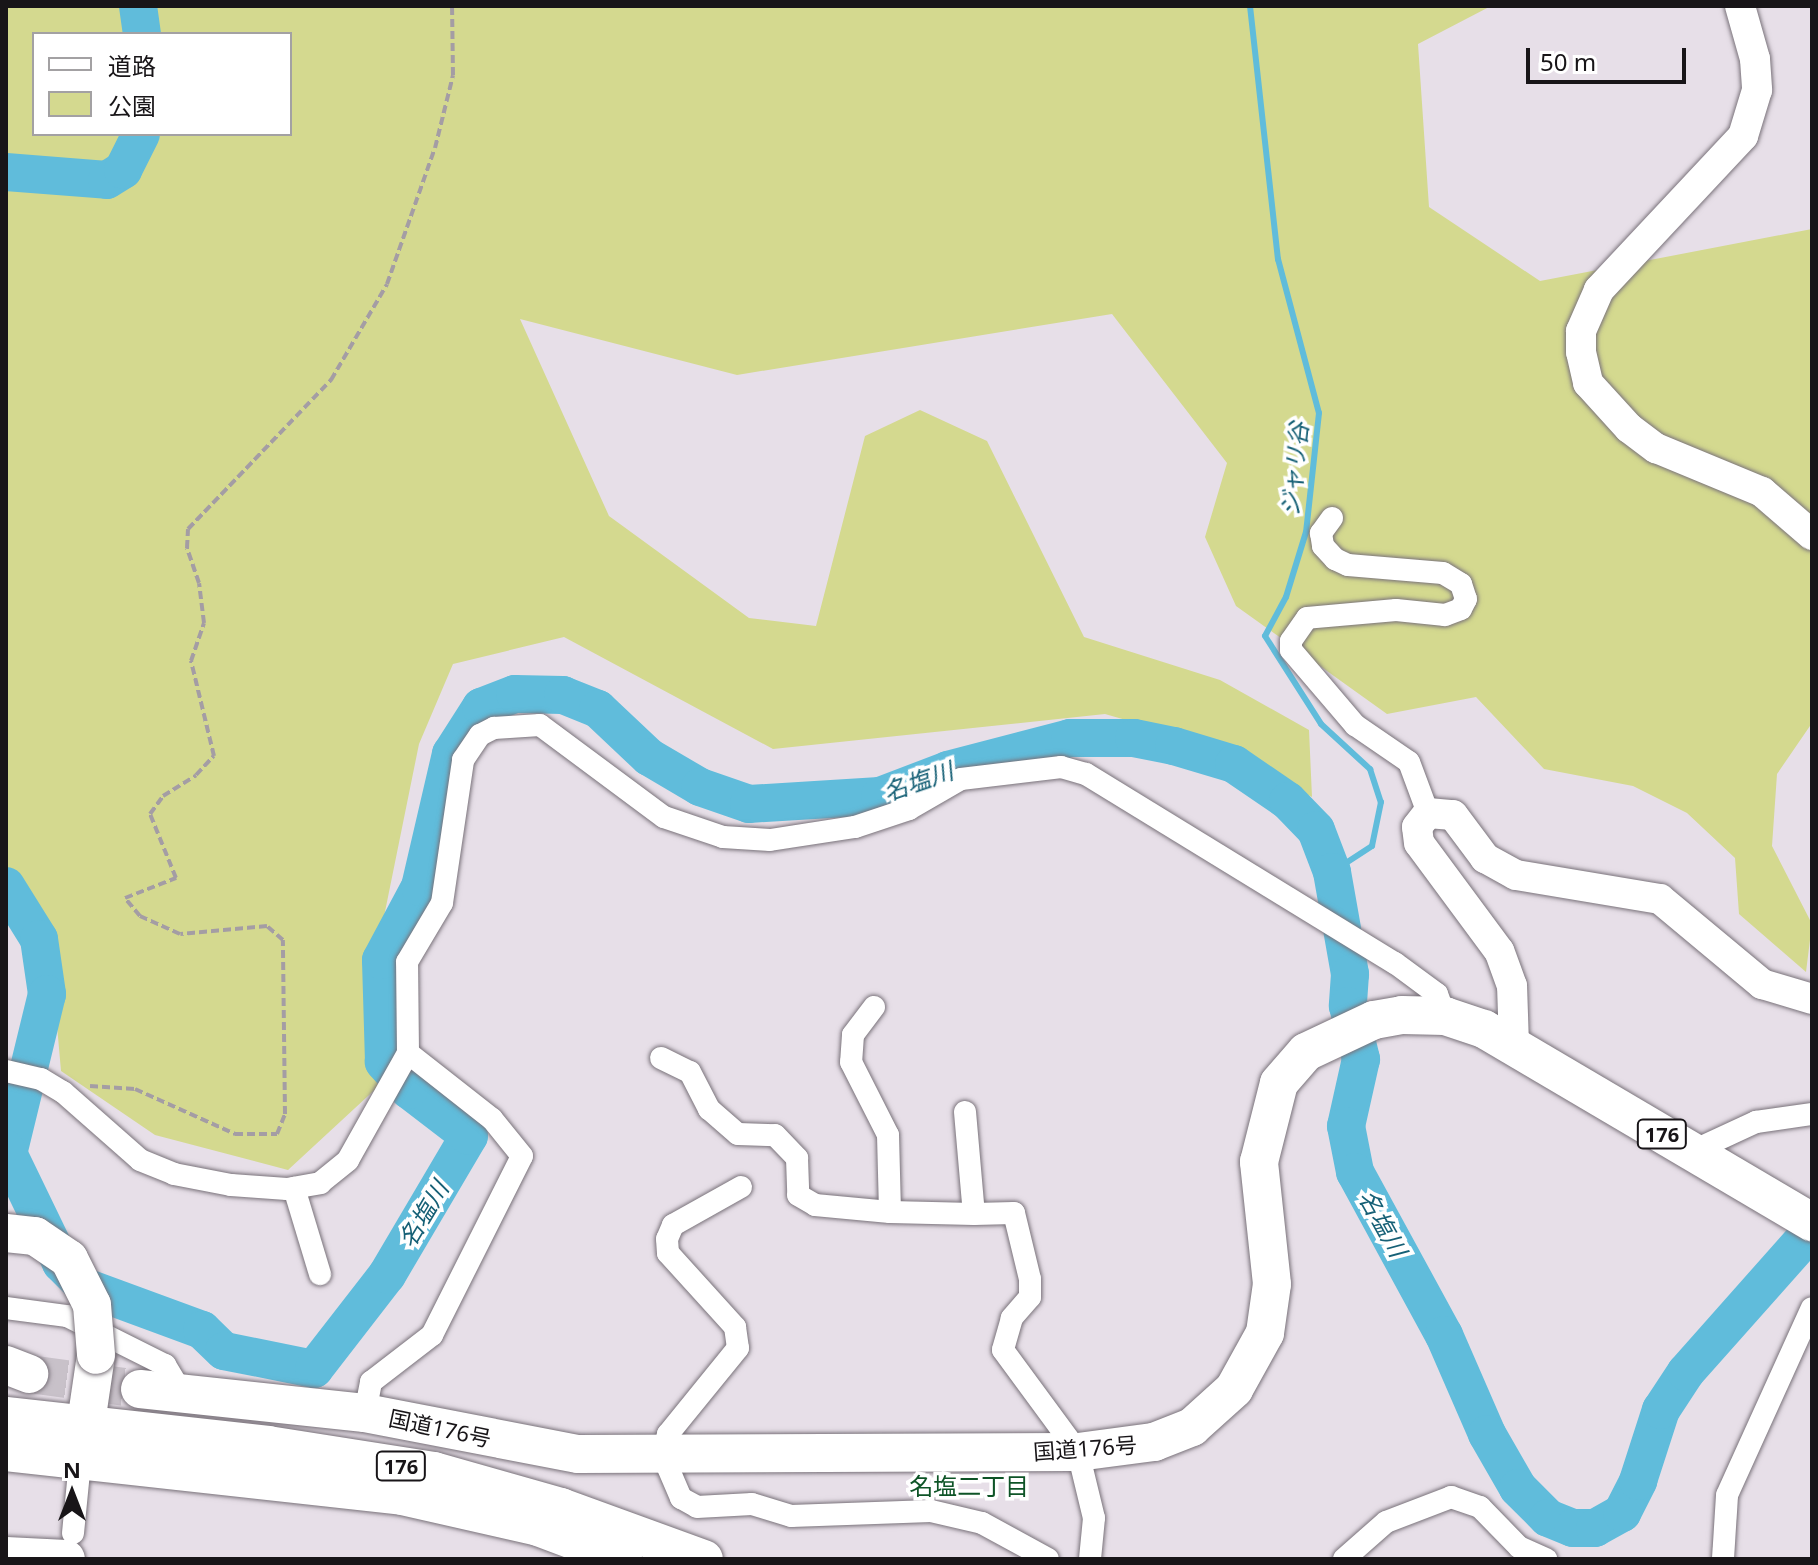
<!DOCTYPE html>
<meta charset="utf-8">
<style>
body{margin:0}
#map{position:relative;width:1818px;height:1565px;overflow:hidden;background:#e7dfe8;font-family:"Noto Sans","Noto Sans JP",sans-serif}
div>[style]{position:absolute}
.green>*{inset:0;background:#d4d98f}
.stream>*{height:6px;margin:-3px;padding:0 3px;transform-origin:3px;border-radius:3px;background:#60bcdb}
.river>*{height:38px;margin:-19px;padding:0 19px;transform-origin:19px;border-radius:19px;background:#60bcdb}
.highway-tunnel>*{height:38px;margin-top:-19px;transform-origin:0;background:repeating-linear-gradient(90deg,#c8c1c9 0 38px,transparent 0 57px)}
.path>*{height:4px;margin-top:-2px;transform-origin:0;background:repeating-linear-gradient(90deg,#a49da4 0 8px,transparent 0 12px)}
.roads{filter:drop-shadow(0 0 2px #79727a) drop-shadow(0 0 2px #79727a)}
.street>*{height:22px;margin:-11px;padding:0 11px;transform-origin:11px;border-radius:11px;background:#fff}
.secondary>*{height:30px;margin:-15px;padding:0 15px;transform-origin:15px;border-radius:15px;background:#fff}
.highway>*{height:38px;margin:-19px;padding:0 19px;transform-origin:19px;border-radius:19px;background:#fff}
.bridges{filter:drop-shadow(0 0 2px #79727a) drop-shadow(0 0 2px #79727a)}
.highway-bridge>*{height:38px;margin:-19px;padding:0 19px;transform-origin:19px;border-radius:19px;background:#fff}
span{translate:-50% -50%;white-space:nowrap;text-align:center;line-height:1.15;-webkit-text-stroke:7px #fff;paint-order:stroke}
.shield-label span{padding:2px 6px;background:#fff;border:2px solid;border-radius:6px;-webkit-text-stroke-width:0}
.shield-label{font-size:20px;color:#181518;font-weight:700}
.street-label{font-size:22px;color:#181518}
.water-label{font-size:24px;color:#166076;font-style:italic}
.neighbourhood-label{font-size:24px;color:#0e5427}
.frame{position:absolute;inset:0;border:8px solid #181518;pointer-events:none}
.legend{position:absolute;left:32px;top:32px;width:260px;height:104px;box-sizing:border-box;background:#fff;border:2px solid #a3a1a3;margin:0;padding:10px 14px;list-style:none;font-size:24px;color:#181518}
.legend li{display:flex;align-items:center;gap:16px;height:40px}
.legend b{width:40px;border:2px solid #a3a1a3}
.north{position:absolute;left:32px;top:1453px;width:80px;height:80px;-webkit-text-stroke:6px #fff;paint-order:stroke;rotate:0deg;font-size:22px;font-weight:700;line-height:32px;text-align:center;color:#181518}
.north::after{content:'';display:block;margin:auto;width:28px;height:36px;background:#181518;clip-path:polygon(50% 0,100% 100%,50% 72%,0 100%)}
.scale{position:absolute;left:1526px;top:48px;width:160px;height:36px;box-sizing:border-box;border:4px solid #181518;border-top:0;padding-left:10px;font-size:24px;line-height:28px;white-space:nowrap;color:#181518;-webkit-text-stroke:6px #fff;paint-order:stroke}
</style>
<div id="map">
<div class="green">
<div style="clip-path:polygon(evenodd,6px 6px,1491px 6px,1418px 44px,1429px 207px,1540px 281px,1812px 229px,1812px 723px,1777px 774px,1772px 846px,1812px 924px,1806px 972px,1739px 914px,1735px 858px,1687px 813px,1633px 786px,1544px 769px,1476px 697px,1387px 714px,1236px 606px,1205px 537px,1227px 463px,1112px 314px,737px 375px,520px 319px,609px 516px,749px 618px,816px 626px,865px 436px,920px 410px,987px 441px,1084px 637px,1220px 680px,1309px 730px,1312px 797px,1213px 745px,1105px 714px,773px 749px,564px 637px,453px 664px,419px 744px,374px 966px,381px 1084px,288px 1170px,155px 1135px,61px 1071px,48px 923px,6px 868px,6px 6px,34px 34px,290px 34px,290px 134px,34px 134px,34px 34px)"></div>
</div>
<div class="stream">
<div style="left:1250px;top:6px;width:255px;rotate:83.7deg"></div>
<div style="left:1278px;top:259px;width:159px;rotate:75.1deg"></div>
<div style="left:1319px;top:413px;width:120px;rotate:96.2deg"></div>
<div style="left:1306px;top:532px;width:68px;rotate:107.1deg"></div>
<div style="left:1286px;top:597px;width:44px;rotate:118.3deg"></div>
<div style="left:1265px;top:636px;width:104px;rotate:57.5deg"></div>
<div style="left:1321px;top:724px;width:67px;rotate:42.6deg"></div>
<div style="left:1370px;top:769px;width:35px;rotate:72deg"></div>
<div style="left:1381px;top:802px;width:45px;rotate:101.6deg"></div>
<div style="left:1372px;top:846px;width:48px;rotate:147deg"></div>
</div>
<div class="river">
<div style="left:138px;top:6px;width:28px;rotate:82deg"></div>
<div style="left:6px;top:172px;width:101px;rotate:4.5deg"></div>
<div style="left:107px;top:180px;width:19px;rotate:-32deg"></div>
<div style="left:123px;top:170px;width:40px;rotate:-63.4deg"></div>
<div style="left:6px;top:886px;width:62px;rotate:58.1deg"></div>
<div style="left:39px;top:939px;width:56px;rotate:81.7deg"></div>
<div style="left:47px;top:994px;width:161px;rotate:103.7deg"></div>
<div style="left:6px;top:1149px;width:127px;rotate:64.2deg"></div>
<div style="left:61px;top:1263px;width:34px;rotate:45deg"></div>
<div style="left:85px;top:1287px;width:125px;rotate:20.2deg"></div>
<div style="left:202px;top:1330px;width:30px;rotate:44deg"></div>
<div style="left:224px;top:1351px;width:92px;rotate:11.3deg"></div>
<div style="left:314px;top:1369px;width:119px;rotate:-52.2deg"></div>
<div style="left:387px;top:1275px;width:161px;rotate:-59.5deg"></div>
<div style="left:469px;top:1136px;width:76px;rotate:-142.5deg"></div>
<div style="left:409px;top:1090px;width:38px;rotate:-132deg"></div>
<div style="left:384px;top:1062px;width:102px;rotate:-91.7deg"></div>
<div style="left:381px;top:960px;width:83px;rotate:-61.9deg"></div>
<div style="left:420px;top:887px;width:137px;rotate:-76.9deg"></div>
<div style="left:451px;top:754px;width:56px;rotate:-57.4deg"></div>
<div style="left:481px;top:707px;width:36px;rotate:-21deg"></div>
<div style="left:515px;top:694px;width:48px;rotate:1.2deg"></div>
<div style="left:563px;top:695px;width:38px;rotate:22deg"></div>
<div style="left:598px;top:709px;width:70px;rotate:43.3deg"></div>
<div style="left:649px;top:757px;width:59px;rotate:30.5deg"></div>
<div style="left:700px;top:787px;width:52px;rotate:19.1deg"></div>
<div style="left:749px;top:804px;width:131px;rotate:-3.5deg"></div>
<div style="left:880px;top:796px;width:73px;rotate:-20.9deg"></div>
<div style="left:948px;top:770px;width:126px;rotate:-14.7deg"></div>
<div style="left:1070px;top:738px;width:64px"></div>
<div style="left:1134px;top:738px;width:41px;rotate:11.3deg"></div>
<div style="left:1174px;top:746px;width:63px;rotate:16.7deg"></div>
<div style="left:1234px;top:764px;width:65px;rotate:34.4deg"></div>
<div style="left:1288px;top:801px;width:40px;rotate:46deg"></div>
<div style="left:1316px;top:830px;width:45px;rotate:69.1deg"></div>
<div style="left:1332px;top:872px;width:104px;rotate:80deg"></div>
<div style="left:1350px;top:974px;width:32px;rotate:94deg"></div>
<div style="left:1348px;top:1006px;width:55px;rotate:76.2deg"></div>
<div style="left:1361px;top:1059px;width:69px;rotate:102.6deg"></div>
<div style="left:1346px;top:1126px;width:47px;rotate:78.9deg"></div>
<div style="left:1355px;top:1172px;width:186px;rotate:61.4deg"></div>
<div style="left:1444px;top:1335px;width:108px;rotate:66.5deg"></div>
<div style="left:1487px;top:1434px;width:62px;rotate:60.1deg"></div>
<div style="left:1518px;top:1488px;width:42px;rotate:45deg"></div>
<div style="left:1548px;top:1518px;width:27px;rotate:22deg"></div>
<div style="left:1573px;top:1528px;width:22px"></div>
<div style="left:1595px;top:1528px;width:31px;rotate:-29deg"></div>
<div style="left:1622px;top:1513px;width:36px;rotate:-63deg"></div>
<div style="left:1638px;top:1481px;width:75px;rotate:-72.1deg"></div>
<div style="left:1661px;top:1410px;width:45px;rotate:-56.7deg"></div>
<div style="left:1686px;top:1372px;width:190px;rotate:-48.4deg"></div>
</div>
<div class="highway-tunnel">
<div style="left:29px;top:1374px;width:112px;rotate:7.7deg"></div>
</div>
<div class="path">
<div style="left:90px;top:1086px;width:45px;rotate:3.8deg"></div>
<div style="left:135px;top:1089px;width:110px;rotate:24.2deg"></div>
<div style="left:235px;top:1134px;width:42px"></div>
<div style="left:277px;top:1134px;width:22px;rotate:-68deg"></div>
<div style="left:285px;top:1114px;width:174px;rotate:-90.7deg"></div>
<div style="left:283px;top:940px;width:21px;rotate:-139deg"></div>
<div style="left:267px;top:926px;width:87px;rotate:174.7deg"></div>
<div style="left:180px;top:934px;width:44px;rotate:-155.8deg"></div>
<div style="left:140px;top:916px;width:23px;rotate:-130deg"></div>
<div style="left:125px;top:898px;width:55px;rotate:-21.4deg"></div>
<div style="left:176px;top:878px;width:69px;rotate:-112.1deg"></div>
<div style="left:150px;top:814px;width:22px;rotate:-54deg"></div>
<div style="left:163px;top:796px;width:39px;rotate:-32deg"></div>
<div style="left:196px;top:775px;width:26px;rotate:-47deg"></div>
<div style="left:214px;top:756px;width:98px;rotate:-103.6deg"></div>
<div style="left:191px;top:661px;width:40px;rotate:-71.1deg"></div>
<div style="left:204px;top:623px;width:40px;rotate:-97.1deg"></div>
<div style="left:199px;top:583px;width:37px;rotate:-109deg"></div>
<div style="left:187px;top:548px;width:19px;rotate:-87deg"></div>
<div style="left:188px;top:529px;width:207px;rotate:-46.2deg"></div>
<div style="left:331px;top:380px;width:111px;rotate:-59.7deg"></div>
<div style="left:387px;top:284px;width:144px;rotate:-70.6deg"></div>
<div style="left:435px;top:148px;width:75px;rotate:-76.1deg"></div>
<div style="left:453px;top:75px;width:69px;rotate:-90.8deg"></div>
</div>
<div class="roads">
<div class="street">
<div style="left:1332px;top:518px;width:19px;rotate:126deg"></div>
<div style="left:1321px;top:533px;width:13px;rotate:81deg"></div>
<div style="left:1323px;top:546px;width:18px;rotate:47deg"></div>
<div style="left:1335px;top:559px;width:14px;rotate:25deg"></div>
<div style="left:1348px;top:565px;width:95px;rotate:4.8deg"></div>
<div style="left:1443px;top:573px;width:21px;rotate:31deg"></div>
<div style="left:1461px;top:584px;width:16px;rotate:72deg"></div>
<div style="left:1466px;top:599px;width:11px;rotate:117deg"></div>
<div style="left:1461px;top:609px;width:17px;rotate:159deg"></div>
<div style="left:1445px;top:615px;width:49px;rotate:-174.2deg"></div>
<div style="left:1396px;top:610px;width:89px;rotate:174.9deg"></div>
<div style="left:1307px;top:618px;width:28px;rotate:125deg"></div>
<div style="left:1291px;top:641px;width:9px;rotate:90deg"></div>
<div style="left:1291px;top:650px;width:99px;rotate:49.5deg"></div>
<div style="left:1355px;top:725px;width:65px;rotate:34.4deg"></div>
<div style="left:1409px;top:762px;width:54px;rotate:69.6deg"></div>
<div style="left:874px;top:1007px;width:35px;rotate:127deg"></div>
<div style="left:853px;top:1035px;width:27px;rotate:94deg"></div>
<div style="left:851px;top:1062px;width:82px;rotate:63.1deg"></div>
<div style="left:888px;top:1135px;width:77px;rotate:88.5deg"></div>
<div style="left:890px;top:1212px;width:84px;rotate:1.4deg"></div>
<div style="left:661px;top:1058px;width:32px;rotate:26deg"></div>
<div style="left:690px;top:1072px;width:42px;rotate:62.8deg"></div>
<div style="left:709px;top:1109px;width:38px;rotate:41deg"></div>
<div style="left:738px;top:1134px;width:37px;rotate:2deg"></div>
<div style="left:775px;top:1135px;width:32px;rotate:46deg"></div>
<div style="left:797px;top:1158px;width:37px;rotate:88deg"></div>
<div style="left:798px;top:1195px;width:20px;rotate:30deg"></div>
<div style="left:815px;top:1205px;width:75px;rotate:5.3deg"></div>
<div style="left:6px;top:1071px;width:36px;rotate:13deg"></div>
<div style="left:41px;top:1079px;width:26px;rotate:31deg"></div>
<div style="left:63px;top:1092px;width:103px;rotate:41.4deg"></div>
<div style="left:140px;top:1160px;width:37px;rotate:22deg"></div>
<div style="left:174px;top:1174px;width:58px;rotate:10.9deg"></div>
<div style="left:231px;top:1185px;width:56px;rotate:4.1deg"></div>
<div style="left:287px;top:1189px;width:34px;rotate:-10deg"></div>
<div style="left:320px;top:1183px;width:36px;rotate:-39deg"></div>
<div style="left:348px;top:1160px;width:123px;rotate:-60.7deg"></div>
<div style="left:965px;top:1112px;width:102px;rotate:85deg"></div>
<div style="left:974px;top:1214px;width:40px;rotate:-1.4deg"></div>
<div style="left:1014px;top:1213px;width:68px;rotate:76.4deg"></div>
<div style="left:1030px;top:1279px;width:18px;rotate:90deg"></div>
<div style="left:1030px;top:1297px;width:28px;rotate:131deg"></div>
<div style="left:1012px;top:1318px;width:33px;rotate:106deg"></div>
<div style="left:1003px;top:1350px;width:127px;rotate:53.7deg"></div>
<div style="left:1078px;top:1452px;width:68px;rotate:76.4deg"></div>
<div style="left:1094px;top:1518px;width:41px;rotate:95.6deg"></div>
<div style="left:1691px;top:1152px;width:72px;rotate:-24.8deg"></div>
<div style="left:1756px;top:1122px;width:57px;rotate:-8.1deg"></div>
<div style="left:741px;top:1187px;width:78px;rotate:150.8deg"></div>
<div style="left:673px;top:1225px;width:15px;rotate:113deg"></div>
<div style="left:667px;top:1239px;width:14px;rotate:86deg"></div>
<div style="left:668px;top:1253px;width:100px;rotate:47.8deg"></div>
<div style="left:735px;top:1327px;width:21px;rotate:82deg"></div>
<div style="left:738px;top:1348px;width:111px;rotate:129.1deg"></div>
<div style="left:668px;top:1434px;width:23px;rotate:103deg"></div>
<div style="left:663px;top:1456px;width:46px;rotate:66.8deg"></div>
<div style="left:681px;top:1498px;width:18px;rotate:29deg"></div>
<div style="left:697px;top:1507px;width:55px;rotate:-3.1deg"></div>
<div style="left:752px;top:1504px;width:41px;rotate:17.1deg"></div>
<div style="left:791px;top:1516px;width:140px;rotate:-2deg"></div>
<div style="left:931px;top:1511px;width:52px;rotate:13.2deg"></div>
<div style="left:982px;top:1523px;width:75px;rotate:28.6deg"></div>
<div style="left:294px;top:1188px;width:90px;rotate:73.2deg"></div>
<div style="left:6px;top:1308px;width:62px;rotate:7.5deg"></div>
<div style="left:67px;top:1316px;width:110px;rotate:26.6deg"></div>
<div style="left:165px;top:1365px;width:31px;rotate:59deg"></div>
<div style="left:365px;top:1413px;width:32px;rotate:-79deg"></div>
<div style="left:371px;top:1382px;width:77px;rotate:-37.6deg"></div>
<div style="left:432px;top:1335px;width:200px;rotate:-63.3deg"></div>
<div style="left:522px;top:1156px;width:48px;rotate:-129deg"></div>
<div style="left:492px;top:1119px;width:107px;rotate:-141.8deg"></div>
<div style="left:408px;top:1053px;width:91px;rotate:-90.6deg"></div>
<div style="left:407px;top:962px;width:69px;rotate:-59.3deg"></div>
<div style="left:442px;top:903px;width:145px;rotate:-81.6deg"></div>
<div style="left:463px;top:760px;width:30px;rotate:-56deg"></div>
<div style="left:480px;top:735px;width:16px;rotate:-27deg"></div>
<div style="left:494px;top:728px;width:46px;rotate:-3.7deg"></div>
<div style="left:540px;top:725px;width:154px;rotate:36.6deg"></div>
<div style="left:664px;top:817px;width:62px;rotate:18.7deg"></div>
<div style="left:723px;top:837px;width:47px;rotate:3.7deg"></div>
<div style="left:770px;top:840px;width:86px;rotate:-8.7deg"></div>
<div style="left:855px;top:827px;width:57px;rotate:-18.4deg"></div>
<div style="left:909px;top:809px;width:60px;rotate:-30deg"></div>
<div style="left:961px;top:779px;width:101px;rotate:-6.8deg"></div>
<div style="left:1061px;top:767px;width:26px;rotate:16deg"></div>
<div style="left:1086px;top:774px;width:362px;rotate:31.5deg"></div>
<div style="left:1395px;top:963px;width:52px;rotate:36.4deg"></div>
<div style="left:1437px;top:994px;width:23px;rotate:70deg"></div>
<div style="left:73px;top:1533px;width:72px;rotate:-84.4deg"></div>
<div style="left:1344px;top:1559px;width:56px;rotate:-41.4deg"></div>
<div style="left:1386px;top:1522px;width:70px;rotate:-21deg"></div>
<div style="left:1451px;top:1497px;width:31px;rotate:19deg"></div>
<div style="left:1480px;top:1507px;width:56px;rotate:45.7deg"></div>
<div style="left:1519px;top:1547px;width:30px;rotate:24deg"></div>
<div style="left:1723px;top:1559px;width:64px;rotate:-86.4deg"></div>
<div style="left:1727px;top:1495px;width:205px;rotate:-65.6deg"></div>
</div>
<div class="secondary">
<div style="left:1740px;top:6px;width:55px;rotate:74.2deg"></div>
<div style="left:1755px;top:59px;width:31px;rotate:86deg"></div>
<div style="left:1757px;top:90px;width:48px;rotate:106.9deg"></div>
<div style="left:1743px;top:136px;width:211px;rotate:133.1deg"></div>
<div style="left:1599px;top:290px;width:45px;rotate:113.7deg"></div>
<div style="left:1581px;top:331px;width:21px;rotate:90deg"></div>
<div style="left:1581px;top:352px;width:32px;rotate:77deg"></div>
<div style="left:1588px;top:383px;width:61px;rotate:47.7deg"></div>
<div style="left:1629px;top:428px;width:34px;rotate:37deg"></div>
<div style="left:1656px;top:448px;width:115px;rotate:22.5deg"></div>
<div style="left:1762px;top:492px;width:66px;rotate:40.7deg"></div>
<div style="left:1514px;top:1045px;width:59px;rotate:-91.9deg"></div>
<div style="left:1512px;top:986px;width:37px;rotate:-110deg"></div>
<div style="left:1499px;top:951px;width:134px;rotate:-126.5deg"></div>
<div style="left:1419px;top:843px;width:16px;rotate:-97deg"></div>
<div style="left:1417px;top:827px;width:18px;rotate:-52deg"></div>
<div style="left:1428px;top:813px;width:25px;rotate:5deg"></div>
<div style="left:1453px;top:815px;width:54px;rotate:53.3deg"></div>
<div style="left:1485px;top:858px;width:35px;rotate:29deg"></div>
<div style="left:1516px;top:875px;width:146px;rotate:9.5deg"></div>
<div style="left:1660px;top:899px;width:133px;rotate:39.8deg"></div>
<div style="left:1762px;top:984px;width:52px;rotate:16.7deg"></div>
</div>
<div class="highway">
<div style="left:6px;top:1365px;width:25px;rotate:21deg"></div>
<div style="left:140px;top:1389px;width:226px;rotate:6.1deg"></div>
<div style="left:365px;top:1413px;width:217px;rotate:10.9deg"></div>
<div style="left:578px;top:1454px;width:500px;rotate:-0.23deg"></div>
<div style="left:1078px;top:1452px;width:77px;rotate:-7.5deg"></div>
<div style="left:1154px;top:1442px;width:41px;rotate:-21.5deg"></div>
<div style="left:1192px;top:1427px;width:57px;rotate:-42.1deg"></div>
<div style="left:1234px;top:1389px;width:64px;rotate:-61deg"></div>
<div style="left:1265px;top:1333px;width:49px;rotate:-81.9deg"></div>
<div style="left:1272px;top:1284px;width:123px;rotate:-96.1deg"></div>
<div style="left:1259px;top:1162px;width:81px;rotate:-75.8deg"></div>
<div style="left:1279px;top:1083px;width:41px;rotate:-48.9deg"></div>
<div style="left:1306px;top:1052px;width:75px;rotate:-25.2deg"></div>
<div style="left:1374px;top:1020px;width:28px;rotate:-10deg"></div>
<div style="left:1402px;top:1015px;width:43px;rotate:1.3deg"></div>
<div style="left:1445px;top:1016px;width:41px;rotate:18.4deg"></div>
<div style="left:1484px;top:1029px;width:381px;rotate:30.5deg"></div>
<div style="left:6px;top:1416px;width:264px;rotate:6.3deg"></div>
<div style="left:268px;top:1445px;width:168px;rotate:8.9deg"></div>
<div style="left:434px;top:1471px;width:132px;rotate:15.8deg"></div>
<div style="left:561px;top:1507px;width:152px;rotate:20deg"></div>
<div style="left:82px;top:1450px;width:96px;rotate:-81.6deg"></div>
<div style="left:6px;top:1452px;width:398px;rotate:6.3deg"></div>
<div style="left:402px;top:1496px;width:139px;rotate:12.8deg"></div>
<div style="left:538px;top:1527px;width:91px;rotate:20.6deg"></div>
<div style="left:6px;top:1556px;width:60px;rotate:2.9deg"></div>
</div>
</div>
<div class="bridges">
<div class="highway-bridge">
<div style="left:6px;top:1233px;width:29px;rotate:6deg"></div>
<div style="left:35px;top:1236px;width:41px;rotate:34.1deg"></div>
<div style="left:69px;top:1259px;width:51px;rotate:63.4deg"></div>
<div style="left:92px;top:1305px;width:50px;rotate:85.4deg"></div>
</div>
</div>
<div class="shield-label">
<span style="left:1662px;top:1134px">176</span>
<span style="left:401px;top:1466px">176</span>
</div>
<div class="street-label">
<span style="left:440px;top:1428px;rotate:12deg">国道176号</span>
<span style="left:1085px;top:1448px;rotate:-4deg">国道176号</span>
</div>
<div class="water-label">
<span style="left:1294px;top:469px;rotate:-84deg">ジャリ谷</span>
<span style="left:918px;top:781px;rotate:-19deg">名塩川</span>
<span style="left:423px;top:1214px;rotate:-59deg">名塩川</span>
<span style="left:1383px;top:1223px;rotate:61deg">名塩川</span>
</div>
<div class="neighbourhood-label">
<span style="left:969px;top:1486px">名塩二丁目</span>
</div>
<div class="frame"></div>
<ul class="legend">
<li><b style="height:10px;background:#fff"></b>道路</li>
<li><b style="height:22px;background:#d4d98f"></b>公園</li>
</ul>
<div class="north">N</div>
<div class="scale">50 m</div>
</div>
